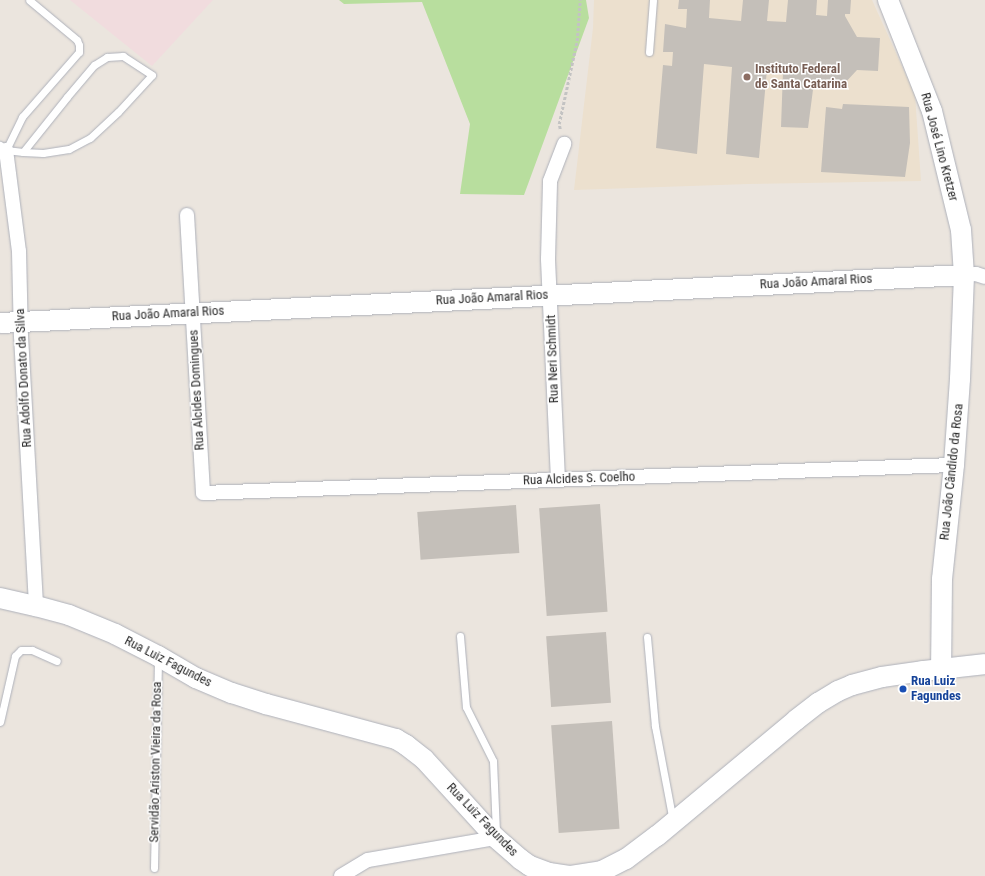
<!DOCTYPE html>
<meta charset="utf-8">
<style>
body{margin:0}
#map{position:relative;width:985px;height:876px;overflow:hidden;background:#ebe5de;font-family:"Roboto Condensed",sans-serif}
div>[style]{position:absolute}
.education>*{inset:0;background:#ece0ce}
.medical>*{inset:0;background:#f1dcde}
.green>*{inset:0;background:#b8de9e}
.building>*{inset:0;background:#c4bfb9;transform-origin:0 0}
.path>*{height:2.5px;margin-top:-1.25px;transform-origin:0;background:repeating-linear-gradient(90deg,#c3c3c3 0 3px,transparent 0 5px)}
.roads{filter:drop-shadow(0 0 1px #aeb1ba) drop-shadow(0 0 1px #aeb1ba)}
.lane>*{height:7px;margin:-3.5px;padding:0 3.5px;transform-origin:3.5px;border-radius:3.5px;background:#fff}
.street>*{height:14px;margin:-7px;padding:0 7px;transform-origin:7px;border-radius:7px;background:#fff}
.secondary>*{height:20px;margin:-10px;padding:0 10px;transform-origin:10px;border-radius:10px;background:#fff}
.dots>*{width:11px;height:11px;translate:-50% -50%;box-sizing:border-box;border:2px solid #fff;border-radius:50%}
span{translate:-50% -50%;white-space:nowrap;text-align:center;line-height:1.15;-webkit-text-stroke:3px #fff;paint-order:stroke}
.education-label{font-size:13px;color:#785e54;font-weight:700}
.left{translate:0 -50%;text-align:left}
.street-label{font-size:13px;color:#2a2a2a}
.transit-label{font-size:13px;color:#164399;font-weight:700}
</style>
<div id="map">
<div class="education">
<div style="clip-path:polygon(594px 0,872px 0,915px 95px,921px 181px,748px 184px,574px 190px,593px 28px)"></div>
</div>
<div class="medical">
<div style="clip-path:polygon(70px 0,213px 0,152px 66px)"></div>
</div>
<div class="green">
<div style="clip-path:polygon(339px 0,586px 0,589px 18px,524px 195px,460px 194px,470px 124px,422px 2px,344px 4px)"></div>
</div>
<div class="building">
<div style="clip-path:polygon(679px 0,710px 0,709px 18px,741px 21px,743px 0,769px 0,767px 21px,786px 22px,788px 0,817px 0,816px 15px,827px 16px,828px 0,851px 0,850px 14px,845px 14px,845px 16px,857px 37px,880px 38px,878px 71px,857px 70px,844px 84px,814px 82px,808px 128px,781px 127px,783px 71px,767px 69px,759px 158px,726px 154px,732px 67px,704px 64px,697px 154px,656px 148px,663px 65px,672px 66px,673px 52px,663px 52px,665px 24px,686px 28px,687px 9px,678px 9px)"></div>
<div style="clip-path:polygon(843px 104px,909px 107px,910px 143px,905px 177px,821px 172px,826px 107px,842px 109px)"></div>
<div style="left:600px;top:504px;width:108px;height:61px;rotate:86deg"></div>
<div style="left:516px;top:505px;width:48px;height:99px;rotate:86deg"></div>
<div style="left:606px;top:632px;width:71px;height:60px;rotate:86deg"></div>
<div style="left:612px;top:721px;width:108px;height:61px;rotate:86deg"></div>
</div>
<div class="path">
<div style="left:560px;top:129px;width:5px;rotate:-101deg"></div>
<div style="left:559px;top:124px;width:85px;rotate:-77.8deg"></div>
<div style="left:577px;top:41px;width:41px;rotate:-85.8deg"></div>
</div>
<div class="roads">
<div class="lane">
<div style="left:649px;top:52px;width:52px;rotate:-85.6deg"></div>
<div style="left:0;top:145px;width:8px;rotate:40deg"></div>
<div style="left:6px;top:150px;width:17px;rotate:7deg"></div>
<div style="left:23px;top:152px;width:20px;rotate:3deg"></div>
<div style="left:43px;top:153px;width:26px;rotate:-9deg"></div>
<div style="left:69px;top:149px;width:24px;rotate:-28deg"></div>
<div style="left:90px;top:138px;width:38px;rotate:-43deg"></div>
<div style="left:118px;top:112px;width:50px;rotate:-47.4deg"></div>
<div style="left:152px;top:75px;width:35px;rotate:-147deg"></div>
<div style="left:123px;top:56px;width:16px;rotate:176deg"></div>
<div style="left:107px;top:57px;width:15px;rotate:148deg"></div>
<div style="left:94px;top:65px;width:42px;rotate:130.2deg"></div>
<div style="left:67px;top:97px;width:70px;rotate:128.7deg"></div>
<div style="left:6px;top:150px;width:37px;rotate:-64deg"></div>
<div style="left:22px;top:117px;width:86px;rotate:-48.8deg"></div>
<div style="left:79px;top:52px;width:7px;rotate:-90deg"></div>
<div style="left:79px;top:45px;width:5px;rotate:-112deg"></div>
<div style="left:77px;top:40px;width:62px;rotate:-140.2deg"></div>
<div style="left:460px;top:636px;width:71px;rotate:85.2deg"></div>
<div style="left:466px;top:707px;width:60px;rotate:63.4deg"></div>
<div style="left:493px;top:761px;width:71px;rotate:87.6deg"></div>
<div style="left:647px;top:637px;width:89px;rotate:84.9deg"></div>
<div style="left:655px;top:726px;width:97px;rotate:79.3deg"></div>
<div style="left:0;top:722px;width:68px;rotate:-77.2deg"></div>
<div style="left:15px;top:656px;width:8px;rotate:-45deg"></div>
<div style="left:21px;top:650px;width:11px"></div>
<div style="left:32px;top:650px;width:27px;rotate:24deg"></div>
<div style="left:154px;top:868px;width:210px;rotate:-88.9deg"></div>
</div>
<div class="street">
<div style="left:6px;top:150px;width:102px;rotate:82.7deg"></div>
<div style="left:19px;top:251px;width:85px;rotate:88.7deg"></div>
<div style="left:21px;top:336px;width:270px;rotate:86.8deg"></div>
<div style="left:187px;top:215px;width:278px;rotate:86.7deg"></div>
<div style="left:203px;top:493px;width:752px;rotate:-2.14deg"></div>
<div style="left:964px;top:275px;width:12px;rotate:-5deg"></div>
<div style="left:976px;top:274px;width:9px;rotate:18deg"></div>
<div style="left:558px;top:480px;width:221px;rotate:-92.6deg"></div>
<div style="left:548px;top:259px;width:78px;rotate:-88.5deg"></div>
<div style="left:550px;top:181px;width:40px;rotate:-69deg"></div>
<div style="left:341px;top:876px;width:31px;rotate:-31deg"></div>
<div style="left:368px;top:860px;width:130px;rotate:-9.8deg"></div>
</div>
<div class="secondary">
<div style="left:888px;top:0;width:119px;rotate:68.4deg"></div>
<div style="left:932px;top:111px;width:122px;rotate:76.3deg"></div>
<div style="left:961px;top:230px;width:45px;rotate:86.2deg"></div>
<div style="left:964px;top:275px;width:104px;rotate:92.2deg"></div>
<div style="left:960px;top:379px;width:86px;rotate:94deg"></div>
<div style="left:954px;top:465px;width:115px;rotate:96deg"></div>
<div style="left:942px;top:579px;width:90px;rotate:90.6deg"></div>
<div style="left:0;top:323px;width:965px;rotate:-2.85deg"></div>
<div style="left:0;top:598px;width:37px;rotate:13deg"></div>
<div style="left:36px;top:606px;width:34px;rotate:15deg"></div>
<div style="left:69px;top:615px;width:50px;rotate:22.4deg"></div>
<div style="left:115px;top:634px;width:48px;rotate:27.1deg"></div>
<div style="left:158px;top:656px;width:44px;rotate:30.1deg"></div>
<div style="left:196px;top:678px;width:39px;rotate:23deg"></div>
<div style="left:232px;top:693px;width:36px;rotate:18deg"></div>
<div style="left:266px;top:704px;width:135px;rotate:15.1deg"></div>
<div style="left:396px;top:739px;width:12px;rotate:31deg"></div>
<div style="left:406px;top:745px;width:23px;rotate:38deg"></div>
<div style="left:424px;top:759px;width:107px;rotate:47.7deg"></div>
<div style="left:496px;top:838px;width:32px;rotate:41deg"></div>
<div style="left:520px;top:859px;width:12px;rotate:35deg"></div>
<div style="left:530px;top:866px;width:20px;rotate:20deg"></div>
<div style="left:549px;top:873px;width:22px;rotate:8deg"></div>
<div style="left:571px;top:876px;width:31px;rotate:-9deg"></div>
<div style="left:602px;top:871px;width:27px;rotate:-27deg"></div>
<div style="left:626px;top:859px;width:39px;rotate:-37deg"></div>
<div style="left:657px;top:836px;width:181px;rotate:-39.8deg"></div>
<div style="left:796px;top:720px;width:28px;rotate:-38deg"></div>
<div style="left:818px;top:703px;width:23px;rotate:-31deg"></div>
<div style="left:838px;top:691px;width:15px;rotate:-23deg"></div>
<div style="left:852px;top:685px;width:31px;rotate:-15deg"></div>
<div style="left:882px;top:677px;width:41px;rotate:-8.3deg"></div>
<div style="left:923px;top:671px;width:62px;rotate:-6.4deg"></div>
</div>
</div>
<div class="dots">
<div style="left:747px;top:77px;background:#8d6e63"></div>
<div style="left:903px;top:689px;background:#1a4fb4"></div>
</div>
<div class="education-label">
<span class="left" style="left:755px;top:77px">Instituto Federal<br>de Santa Catarina</span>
</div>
<div class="street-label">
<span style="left:939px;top:147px;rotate:75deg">Rua José Lino Kretzer</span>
<span style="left:816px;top:282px;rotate:-3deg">Rua João Amaral Rios</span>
<span style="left:492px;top:298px;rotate:-3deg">Rua João Amaral Rios</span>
<span style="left:168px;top:314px;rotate:-3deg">Rua João Amaral Rios</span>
<span style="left:553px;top:359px;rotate:-92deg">Rua Neri Schmidt</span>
<span style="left:24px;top:378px;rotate:-93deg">Rua Adolfo Donato da Silva</span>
<span style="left:197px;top:390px;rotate:-93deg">Rua Alcides Domingues</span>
<span style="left:952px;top:472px;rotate:-84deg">Rua João Cândido da Rosa</span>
<span style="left:579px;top:479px;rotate:-2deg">Rua Alcides S. Coelho</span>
<span style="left:168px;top:662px;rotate:27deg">Rua Luiz Fagundes</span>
<span style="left:156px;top:762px;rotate:-89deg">Servidão Ariston Vieira da Rosa</span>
<span style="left:482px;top:820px;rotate:46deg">Rua Luiz Fagundes</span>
</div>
<div class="transit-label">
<span class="left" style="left:911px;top:689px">Rua Luiz<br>Fagundes</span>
</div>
</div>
